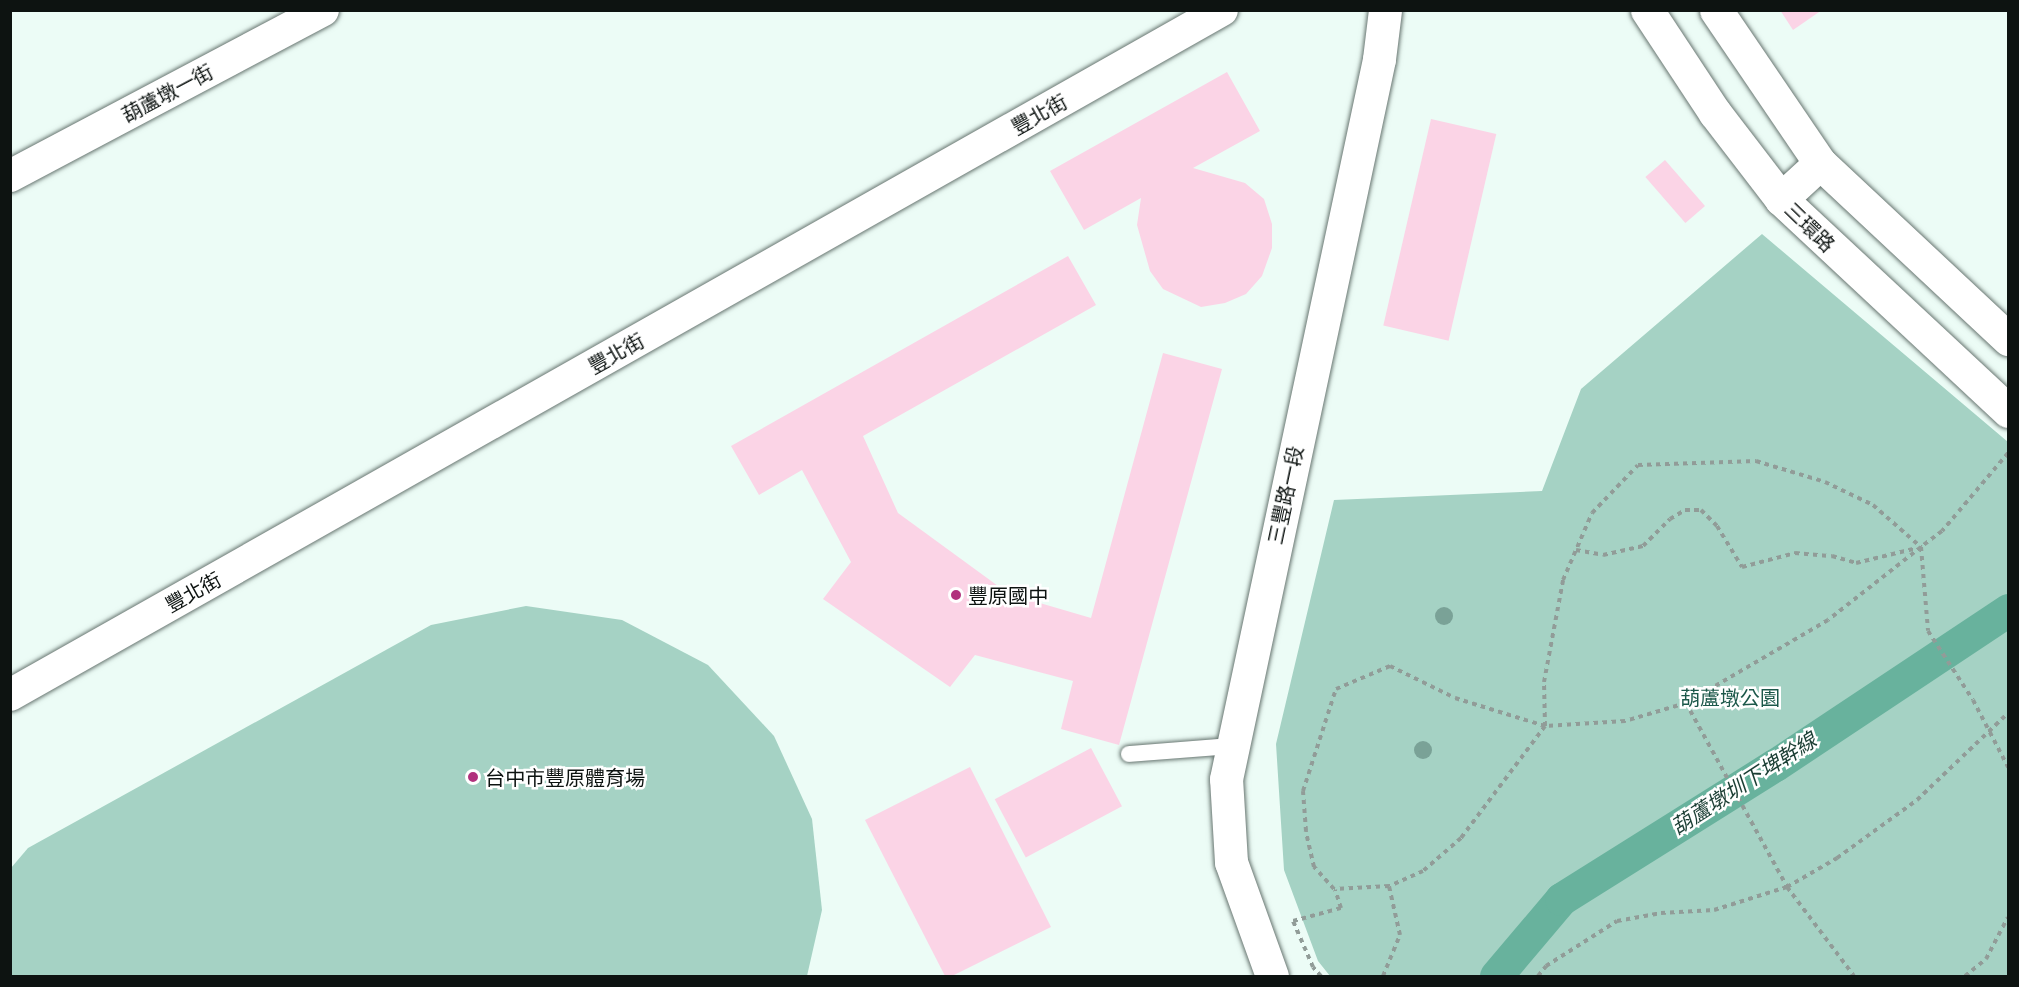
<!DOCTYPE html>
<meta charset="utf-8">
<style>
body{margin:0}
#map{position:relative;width:2019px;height:987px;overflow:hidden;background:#ecfcf6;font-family:"Archivo Narrow","Noto Sans TC",sans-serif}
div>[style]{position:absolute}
.green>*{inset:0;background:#a5d2c4}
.canal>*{height:33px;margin:-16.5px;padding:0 16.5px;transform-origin:16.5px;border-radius:16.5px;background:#68b29d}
.building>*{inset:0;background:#fbd4e6;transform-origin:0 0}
.path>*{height:4px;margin-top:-2px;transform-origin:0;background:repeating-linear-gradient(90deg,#919c98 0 4.5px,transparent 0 9px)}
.roads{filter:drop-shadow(0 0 2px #687671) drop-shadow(0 0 2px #687671)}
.lane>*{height:16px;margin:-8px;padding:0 8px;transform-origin:8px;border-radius:8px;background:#fff}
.street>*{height:32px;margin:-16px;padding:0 16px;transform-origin:16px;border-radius:16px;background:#fff}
.secondary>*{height:33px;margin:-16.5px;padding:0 16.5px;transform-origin:16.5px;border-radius:16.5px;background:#fff}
.primary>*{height:33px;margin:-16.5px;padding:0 16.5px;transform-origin:16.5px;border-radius:16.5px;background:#fff}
.trees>*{width:18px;height:18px;margin:-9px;border-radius:50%;background:#7aa297}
.dots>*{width:16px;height:16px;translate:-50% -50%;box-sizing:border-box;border:3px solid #fff;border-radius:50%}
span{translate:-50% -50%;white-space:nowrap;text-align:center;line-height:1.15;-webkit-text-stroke:5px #fff;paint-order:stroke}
.street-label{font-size:20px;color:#0d1311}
.poi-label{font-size:20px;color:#0d1311}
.left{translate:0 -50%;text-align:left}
.park-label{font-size:20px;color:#1c584a}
.water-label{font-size:21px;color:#1b3e34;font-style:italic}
.frame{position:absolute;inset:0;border:12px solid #0d1311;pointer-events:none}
</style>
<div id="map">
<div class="green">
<div style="clip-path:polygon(1762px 234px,2008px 442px,2008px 976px,1330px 976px,1318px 961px,1284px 870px,1276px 744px,1334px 500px,1542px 491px,1581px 389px)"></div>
<div style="clip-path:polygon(526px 606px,622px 620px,708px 665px,774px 736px,812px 819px,822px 910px,807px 976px,11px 976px,11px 868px,28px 848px,431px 625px)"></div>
</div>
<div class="canal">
<div style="left:1496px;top:976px;width:101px;rotate:-49.8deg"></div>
<div style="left:1561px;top:899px;width:252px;rotate:-32.1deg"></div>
<div style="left:1775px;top:765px;width:280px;rotate:-33.6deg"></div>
</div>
<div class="building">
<div style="clip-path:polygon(1780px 10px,1822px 10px,1793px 30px)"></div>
<div style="clip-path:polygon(1227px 72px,1260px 131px,1193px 168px,1245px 183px,1264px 199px,1272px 224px,1272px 248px,1262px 276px,1246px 294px,1225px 303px,1201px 307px,1163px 289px,1150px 271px,1137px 225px,1141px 198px,1084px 230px,1050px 171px)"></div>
<div style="left:1431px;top:119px;width:67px;height:212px;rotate:13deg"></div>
<div style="left:1665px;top:160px;width:61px;height:26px;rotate:49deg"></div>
<div style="clip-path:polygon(1068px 256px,1096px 305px,863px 436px,898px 513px,1009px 594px,1091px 618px,1163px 353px,1222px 369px,1119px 745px,1061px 729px,1073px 681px,975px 655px,950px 687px,823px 599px,851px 562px,802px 470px,759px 495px,731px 446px)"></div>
<div style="left:1091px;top:748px;width:66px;height:109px;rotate:62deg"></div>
<div style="clip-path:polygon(970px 767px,1051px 927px,952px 976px,945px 976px,865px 820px)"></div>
</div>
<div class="path">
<div style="left:2008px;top:453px;width:102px;rotate:130.2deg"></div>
<div style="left:1942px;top:531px;width:26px;rotate:143deg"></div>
<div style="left:1921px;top:547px;width:118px;rotate:141.9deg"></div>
<div style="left:1828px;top:620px;width:164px;rotate:149.7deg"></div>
<div style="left:1686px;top:703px;width:64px;rotate:163.6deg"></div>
<div style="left:1625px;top:721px;width:80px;rotate:176.4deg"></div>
<div style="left:1545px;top:726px;width:44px;rotate:-91.3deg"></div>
<div style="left:1544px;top:682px;width:104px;rotate:-79.4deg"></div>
<div style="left:1563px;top:580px;width:73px;rotate:-66.6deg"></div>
<div style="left:1592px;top:513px;width:66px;rotate:-46.2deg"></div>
<div style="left:1638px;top:465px;width:118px;rotate:-1.9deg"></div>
<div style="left:1756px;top:461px;width:72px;rotate:16.9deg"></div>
<div style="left:1825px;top:482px;width:53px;rotate:25.6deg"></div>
<div style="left:1873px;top:505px;width:64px;rotate:41.2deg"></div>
<div style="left:1921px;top:547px;width:84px;rotate:85.2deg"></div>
<div style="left:1928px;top:631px;width:82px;rotate:56.9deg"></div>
<div style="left:1973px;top:700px;width:76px;rotate:62.4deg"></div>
<div style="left:1576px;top:550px;width:27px;rotate:10deg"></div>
<div style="left:1603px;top:555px;width:41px;rotate:-12.7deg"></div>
<div style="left:1643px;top:546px;width:38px;rotate:-45deg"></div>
<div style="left:1670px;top:519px;width:17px;rotate:-31deg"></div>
<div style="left:1685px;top:510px;width:16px"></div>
<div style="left:1701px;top:510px;width:23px;rotate:45deg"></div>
<div style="left:1717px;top:526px;width:48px;rotate:58.6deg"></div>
<div style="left:1742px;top:567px;width:55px;rotate:-14.8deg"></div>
<div style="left:1795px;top:553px;width:37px;rotate:5deg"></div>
<div style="left:1832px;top:556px;width:25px;rotate:16deg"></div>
<div style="left:1856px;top:563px;width:63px;rotate:-13.8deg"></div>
<div style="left:1390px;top:666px;width:72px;rotate:26.2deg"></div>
<div style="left:1455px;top:698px;width:94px;rotate:17.3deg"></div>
<div style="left:1545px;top:726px;width:140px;rotate:126.9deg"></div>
<div style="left:1461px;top:838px;width:50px;rotate:139deg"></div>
<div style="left:1423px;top:871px;width:37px;rotate:156deg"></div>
<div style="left:1389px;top:886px;width:55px;rotate:176.9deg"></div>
<div style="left:1334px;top:889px;width:30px;rotate:-132deg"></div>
<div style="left:1314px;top:867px;width:37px;rotate:-103deg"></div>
<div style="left:1306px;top:831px;width:40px;rotate:-94.3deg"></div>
<div style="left:1303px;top:791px;width:107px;rotate:-72.1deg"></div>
<div style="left:1336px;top:689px;width:59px;rotate:-23.1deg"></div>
<div style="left:1686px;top:703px;width:210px;rotate:61.2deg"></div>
<div style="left:1787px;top:887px;width:111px;rotate:53deg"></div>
<div style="left:1321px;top:976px;width:12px;rotate:-132deg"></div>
<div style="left:1313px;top:967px;width:50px;rotate:-113.5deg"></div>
<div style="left:1293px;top:921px;width:50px;rotate:-15.2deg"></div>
<div style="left:1341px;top:908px;width:19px;rotate:-108deg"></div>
<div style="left:1383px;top:976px;width:44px;rotate:-67.5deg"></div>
<div style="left:1400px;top:935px;width:50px;rotate:-102.7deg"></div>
<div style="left:1538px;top:976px;width:13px;rotate:-51deg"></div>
<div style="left:1546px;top:966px;width:84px;rotate:-32.4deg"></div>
<div style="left:1617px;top:921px;width:45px;rotate:-10.3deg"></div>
<div style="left:1661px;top:913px;width:53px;rotate:-3.2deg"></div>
<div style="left:1714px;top:910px;width:77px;rotate:-17.5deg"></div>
<div style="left:1787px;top:887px;width:58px;rotate:-30.1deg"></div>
<div style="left:1837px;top:858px;width:99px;rotate:-35.9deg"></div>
<div style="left:1917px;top:800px;width:126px;rotate:-43.7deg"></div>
<div style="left:1965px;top:976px;width:27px;rotate:-39deg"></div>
<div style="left:1986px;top:959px;width:47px;rotate:-62.4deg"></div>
</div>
<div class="roads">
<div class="lane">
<div style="left:1129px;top:754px;width:101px;rotate:-4.5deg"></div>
</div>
<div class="street">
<div style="left:10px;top:176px;width:354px;rotate:-27.9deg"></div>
<div style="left:10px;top:695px;width:1392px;rotate:-29.47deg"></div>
</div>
<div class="secondary">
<div style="left:1647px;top:10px;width:123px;rotate:56.6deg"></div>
<div style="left:1715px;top:113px;width:108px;rotate:52.5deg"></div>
<div style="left:1781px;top:199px;width:311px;rotate:43deg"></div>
<div style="left:1716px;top:10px;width:185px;rotate:55.8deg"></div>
<div style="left:1820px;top:163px;width:258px;rotate:43.1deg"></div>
<div style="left:1781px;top:199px;width:53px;rotate:-42.7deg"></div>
</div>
<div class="primary">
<div style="left:1272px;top:976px;width:121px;rotate:-109.8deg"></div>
<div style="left:1231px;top:862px;width:83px;rotate:-93.4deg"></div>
<div style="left:1226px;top:779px;width:736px;rotate:-78deg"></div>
<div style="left:1379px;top:59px;width:49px;rotate:-83deg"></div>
</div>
</div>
<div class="trees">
<div style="left:1444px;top:616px"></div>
<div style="left:1423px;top:750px"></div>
</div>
<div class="dots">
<div style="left:956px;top:595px;background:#b1317d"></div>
<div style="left:473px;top:777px;background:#b1317d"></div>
</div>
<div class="street-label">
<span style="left:167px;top:93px;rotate:-28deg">葫蘆墩一街</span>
<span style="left:1039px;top:114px;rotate:-29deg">豐北街</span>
<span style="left:1810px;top:227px;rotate:44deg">三環路</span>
<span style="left:616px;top:353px;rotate:-29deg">豐北街</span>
<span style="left:1285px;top:495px;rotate:-78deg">三豐路一段</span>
<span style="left:193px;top:592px;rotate:-29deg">豐北街</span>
</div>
<div class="poi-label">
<span class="left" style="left:968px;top:595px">豐原國中</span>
<span class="left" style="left:485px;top:777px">台中市豐原體育場</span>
</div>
<div class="park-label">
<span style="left:1730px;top:697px">葫蘆墩公園</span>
</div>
<div class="water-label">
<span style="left:1744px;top:784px;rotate:-33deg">葫蘆墩圳下埤幹線</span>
</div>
<div class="frame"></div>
</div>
